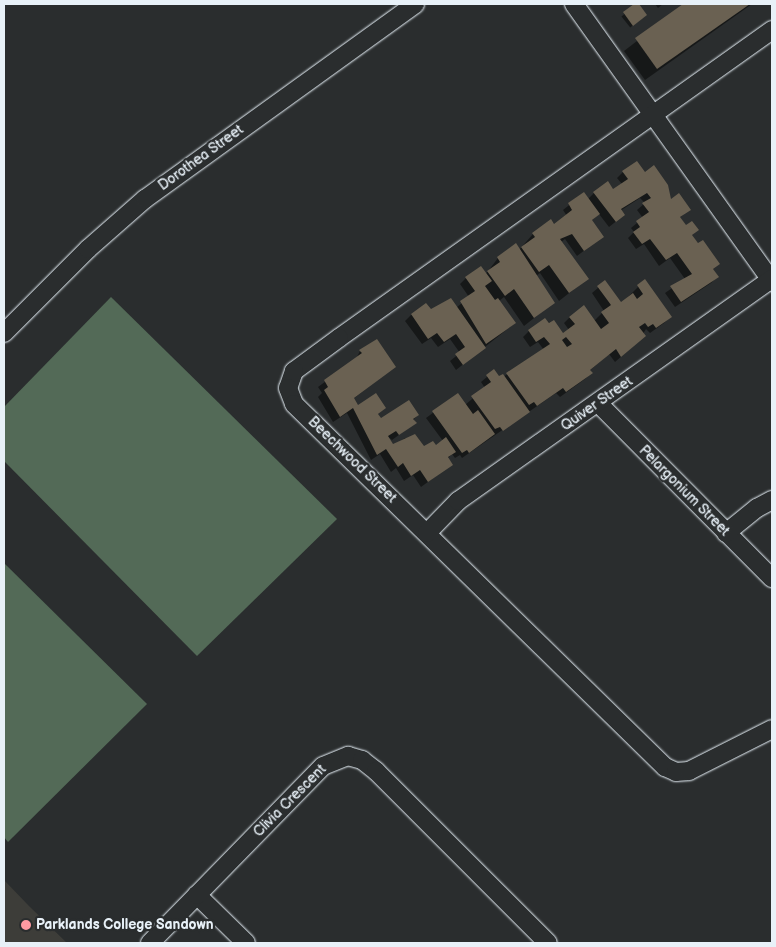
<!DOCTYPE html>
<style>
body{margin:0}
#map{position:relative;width:776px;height:947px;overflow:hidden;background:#2a2d2e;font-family:"Balsamiq Sans",sans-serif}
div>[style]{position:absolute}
.built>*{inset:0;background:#3d3d39}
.green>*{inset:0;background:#536a57}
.shadow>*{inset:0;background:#0007;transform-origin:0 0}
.building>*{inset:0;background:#6a6152}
.roads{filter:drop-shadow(0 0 1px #e8f1f8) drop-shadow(0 0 1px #e8f1f8)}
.minor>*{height:18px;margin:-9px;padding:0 9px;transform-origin:9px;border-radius:9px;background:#2a2d2e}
.dots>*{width:14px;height:14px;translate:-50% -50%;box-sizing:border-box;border:2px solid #2a2d2e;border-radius:50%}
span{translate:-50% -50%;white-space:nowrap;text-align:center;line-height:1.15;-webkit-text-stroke:4.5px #2a2d2e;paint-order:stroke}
.street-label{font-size:14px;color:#e8f1f8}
.poi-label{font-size:14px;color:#e8f1f8;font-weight:700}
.left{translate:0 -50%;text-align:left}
.frame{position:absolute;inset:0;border:5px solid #e8f1f8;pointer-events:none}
</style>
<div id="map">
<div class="built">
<div style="clip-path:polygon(4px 880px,29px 906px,67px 943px,4px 943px)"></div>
</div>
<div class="green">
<div style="clip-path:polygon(111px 297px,337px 519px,197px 656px,4px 461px,4px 407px)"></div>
<div style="clip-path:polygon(4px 563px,147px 704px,8px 842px,4px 837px)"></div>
</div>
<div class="shadow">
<div style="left:637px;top:4px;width:14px;height:20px;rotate:51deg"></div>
<div style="clip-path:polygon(655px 4px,663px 4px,658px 8px)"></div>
<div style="clip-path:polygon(685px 4px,752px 4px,645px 80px,624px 51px)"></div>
<div style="clip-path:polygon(623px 172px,689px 210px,679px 218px,685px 227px,697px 230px,691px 236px,719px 264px,712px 270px,717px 277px,711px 283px,675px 307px,665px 293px,685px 279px,670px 258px,659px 266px,644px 244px,636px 249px,628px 238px,634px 232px,631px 228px,643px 218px,637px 210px,645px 203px,640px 198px,620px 211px,624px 215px,609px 227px,599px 214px,591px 221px,602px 237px,577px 256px,565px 239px,561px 242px,587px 279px,559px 301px,540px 273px,536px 276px,553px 303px,524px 326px,504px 297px,499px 301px,515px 323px,456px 370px,450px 361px,460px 353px,450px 339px,438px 347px,431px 338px,422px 344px,405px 321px,411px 315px,426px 305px,430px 310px,456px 308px,469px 297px,460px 284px,466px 278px,480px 268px,485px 275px,498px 258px,519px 250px,533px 234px,554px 226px,567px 216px,563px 210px,583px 194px,588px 199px,594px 193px,613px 191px,622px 184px,617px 178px)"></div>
<div style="clip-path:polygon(644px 281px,670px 317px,664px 323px,650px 333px,646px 329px,638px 342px,615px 362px,609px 354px,589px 371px,591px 373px,585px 379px,560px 397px,556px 393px,462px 458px,460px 455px,455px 458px,452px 454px,447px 459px,451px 465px,421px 487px,413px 475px,404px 481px,396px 468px,391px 472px,380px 454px,371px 460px,347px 413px,333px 422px,318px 397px,322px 393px,318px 387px,356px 359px,360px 351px,388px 372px,353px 399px,358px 406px,385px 408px,377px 415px,381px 420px,418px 415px,413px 420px,415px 423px,392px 440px,386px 435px,393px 446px,405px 438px,423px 448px,435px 446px,443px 441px,426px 418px,457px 395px,465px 405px,485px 388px,481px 382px,494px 371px,499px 378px,503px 377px,544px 350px,538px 342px,530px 347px,523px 337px,529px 331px,545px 319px,563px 334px,569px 330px,564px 323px,570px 317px,594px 321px,604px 311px,592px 293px,605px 282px,621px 304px)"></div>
</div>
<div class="building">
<div style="clip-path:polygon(634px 4px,639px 4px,647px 15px,633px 26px,623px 12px)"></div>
<div style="clip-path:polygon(683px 4px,750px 4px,657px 69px,635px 38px)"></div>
<div style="clip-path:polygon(637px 161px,645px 172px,654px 165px,668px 185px,671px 199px,679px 193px,691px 210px,680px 217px,686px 225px,692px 221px,699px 230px,692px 235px,698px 243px,703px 240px,720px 264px,713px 269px,719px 277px,681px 302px,670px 286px,692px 274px,677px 253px,666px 260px,650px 239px,642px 244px,633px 232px,640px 227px,636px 221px,649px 212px,642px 203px,651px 198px,647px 193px,621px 209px,625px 215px,616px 222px,593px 192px,608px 181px,613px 189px,628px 179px,622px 171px)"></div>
<div style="clip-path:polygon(584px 192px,600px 214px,592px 220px,604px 237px,584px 251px,572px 234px,560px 239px,589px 279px,569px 293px,549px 265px,539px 272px,521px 247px,535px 237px,532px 233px,551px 219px,554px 224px,572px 210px,568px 203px)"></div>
<div style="clip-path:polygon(516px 243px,555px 303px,534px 318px,514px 289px,505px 296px,487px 271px,500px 262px,497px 257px)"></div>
<div style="clip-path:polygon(481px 266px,492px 281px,485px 286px,495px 300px,498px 298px,516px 323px,486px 344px,460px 301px,475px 291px,465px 277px)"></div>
<div style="clip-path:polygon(evenodd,645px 279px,672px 317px,656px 328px,653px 324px,648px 327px,645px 323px,639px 327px,646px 336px,621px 357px,616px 349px,590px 370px,593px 373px,566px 392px,563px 388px,537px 406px,534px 402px,529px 405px,506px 373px,550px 344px,544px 337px,536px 342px,528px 330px,545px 318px,549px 323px,554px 320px,563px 333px,575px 324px,569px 317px,584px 305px,601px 329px,609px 323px,601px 312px,611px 305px,597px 286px,605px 280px,621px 302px,633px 293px,637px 299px,643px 294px,637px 285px,645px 279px,566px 337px,572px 344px,567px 347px,562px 340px,566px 337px)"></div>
<div style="clip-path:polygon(451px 298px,486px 348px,463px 365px,455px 354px,465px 347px,456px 334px,444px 342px,437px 333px,428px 339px,411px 314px,426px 303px,431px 309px)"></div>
<div style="clip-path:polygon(377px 339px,396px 367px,354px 398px,358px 405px,376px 393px,386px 408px,378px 414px,381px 418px,409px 400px,419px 415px,413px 419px,417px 423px,399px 435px,396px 431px,388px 436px,393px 444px,415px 434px,424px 446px,433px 441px,436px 445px,446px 437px,456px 452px,448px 457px,453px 465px,428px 482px,420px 470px,411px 476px,403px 463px,398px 467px,386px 449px,377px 455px,353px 408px,340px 417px,324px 390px,328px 387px,324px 380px,362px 353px,359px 350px)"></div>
<div style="clip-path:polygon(494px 369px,499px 376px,503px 374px,530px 412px,503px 431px,500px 427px,495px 429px,471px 396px,491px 382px,486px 375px)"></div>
<div style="clip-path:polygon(458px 393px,473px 414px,478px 410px,495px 434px,469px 453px,467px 450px,462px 453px,432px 411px)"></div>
</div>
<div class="roads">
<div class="minor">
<div style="left:574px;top:4px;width:341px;rotate:54.5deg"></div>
<div style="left:772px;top:30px;width:531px;rotate:144.58deg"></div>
<div style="left:339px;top:338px;width:56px;rotate:143.7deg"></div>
<div style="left:294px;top:371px;width:18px;rotate:109deg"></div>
<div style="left:288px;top:388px;width:17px;rotate:69deg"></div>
<div style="left:294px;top:404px;width:519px;rotate:44.38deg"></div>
<div style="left:665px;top:767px;width:12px;rotate:24deg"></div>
<div style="left:676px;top:772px;width:13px;rotate:-4deg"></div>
<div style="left:689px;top:771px;width:93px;rotate:-26.8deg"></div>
<div style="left:4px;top:333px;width:119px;rotate:-45deg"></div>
<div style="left:88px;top:249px;width:76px;rotate:-41.3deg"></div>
<div style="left:145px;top:199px;width:333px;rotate:-35.8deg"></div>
<div style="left:598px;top:403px;width:247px;rotate:45.2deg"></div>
<div style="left:427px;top:533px;width:45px;rotate:-45.9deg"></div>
<div style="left:458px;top:501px;width:385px;rotate:-35.3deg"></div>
<div style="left:726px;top:533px;width:40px;rotate:-39deg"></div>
<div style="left:757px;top:508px;width:17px;rotate:-28deg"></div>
<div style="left:150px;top:943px;width:67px;rotate:-45.6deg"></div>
<div style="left:246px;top:943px;width:69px;rotate:-135.6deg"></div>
<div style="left:197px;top:895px;width:180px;rotate:-45.7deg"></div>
<div style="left:323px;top:766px;width:27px;rotate:-22deg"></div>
<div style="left:348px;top:756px;width:15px;rotate:16deg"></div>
<div style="left:362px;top:760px;width:18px;rotate:38deg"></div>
<div style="left:376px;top:771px;width:243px;rotate:45deg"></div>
</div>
</div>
<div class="dots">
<div style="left:26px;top:925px;background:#ff9aa2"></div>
</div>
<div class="street-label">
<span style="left:201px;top:158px;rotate:-36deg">Dorothea Street</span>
<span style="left:597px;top:404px;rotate:-35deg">Quiver Street</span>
<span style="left:352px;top:460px;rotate:44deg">Beechwood Street</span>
<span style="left:684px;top:491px;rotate:45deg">Pelargonium Street</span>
<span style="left:290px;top:801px;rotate:-45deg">Clivia Crescent</span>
</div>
<div class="poi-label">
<span class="left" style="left:36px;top:925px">Parklands College Sandown</span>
</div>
<div class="frame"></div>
</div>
